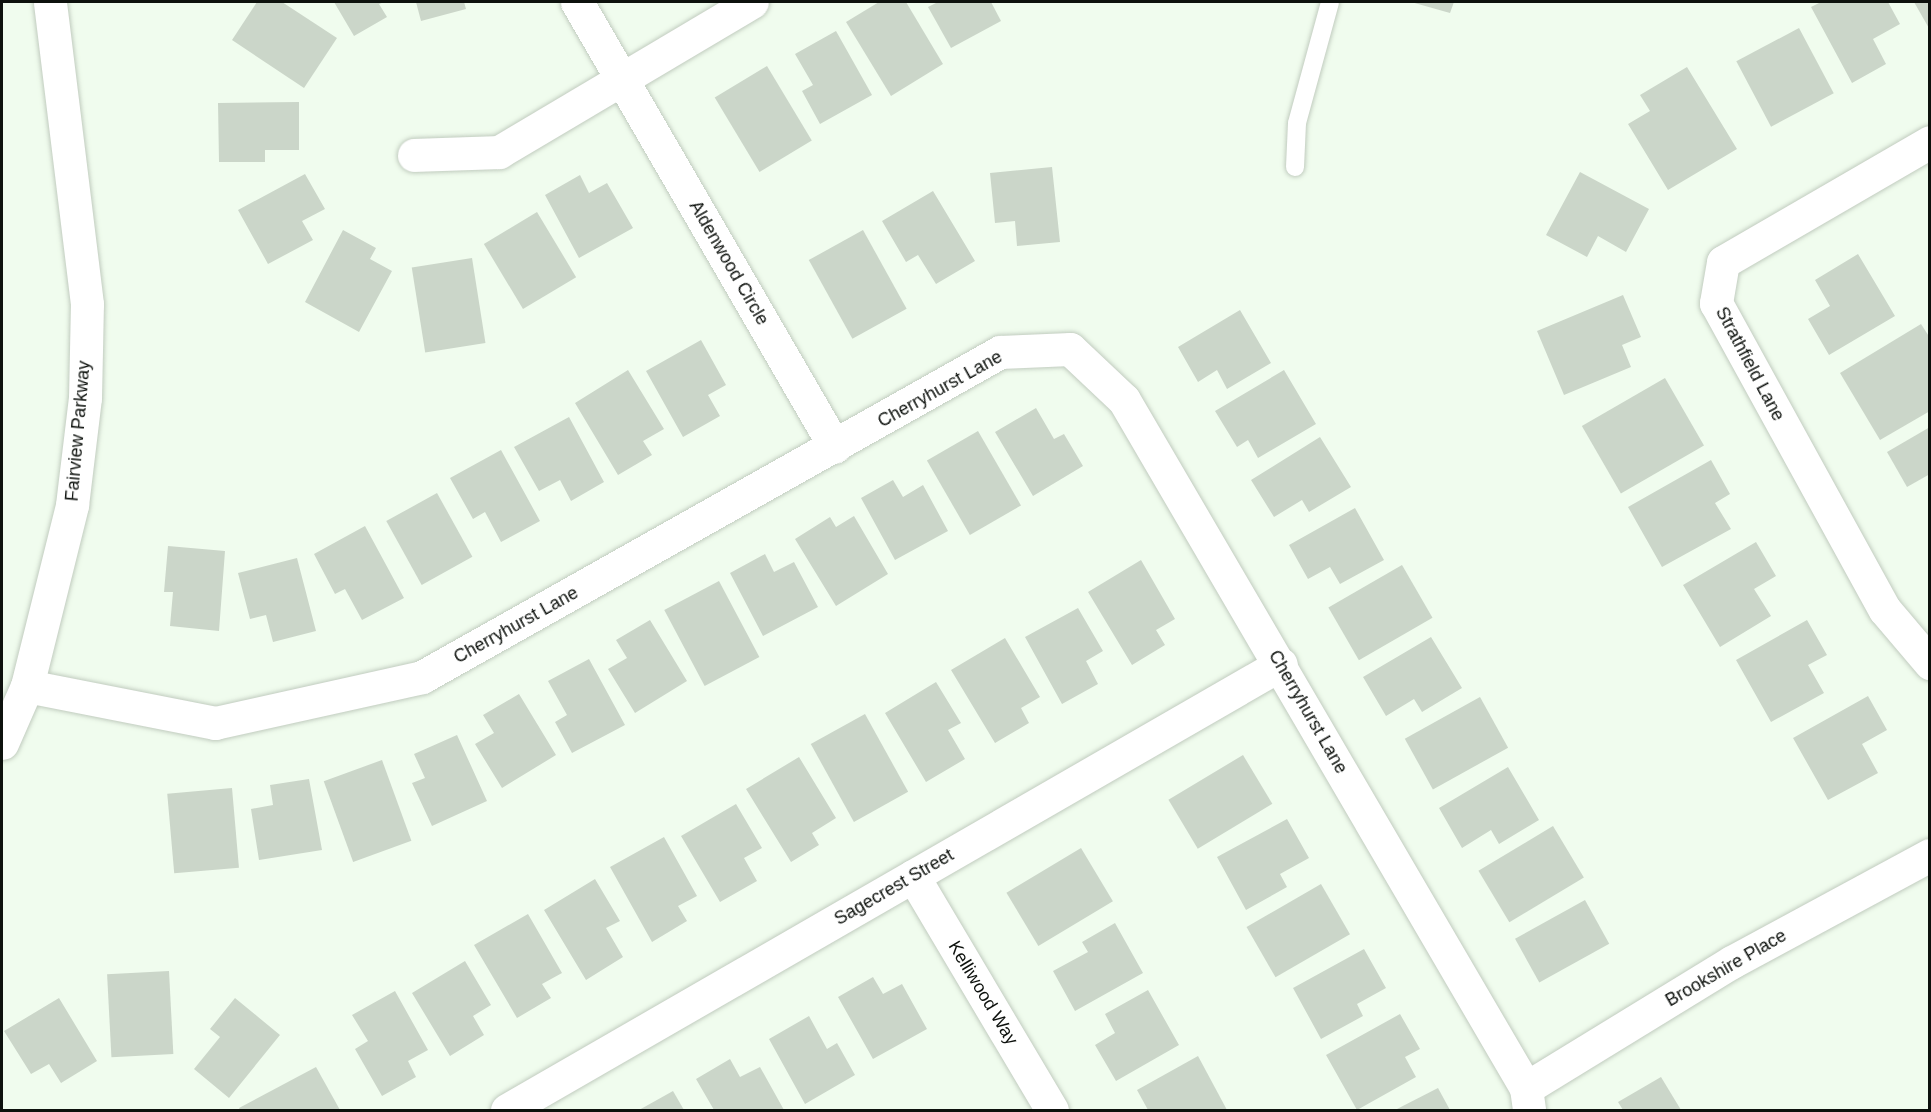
<!DOCTYPE html>
<style>
body{margin:0}
#map{position:relative;width:1931px;height:1112px;overflow:hidden;background:#f0fcee;font-family:Arial,sans-serif}
div>[style]{position:absolute}
.building>*{inset:0;background:#cbd6c9;transform-origin:0 0}
.roads{filter:drop-shadow(0 0 2px #c1ccbf) drop-shadow(0 0 2px #c1ccbf)}
.lane>*{height:18px;margin:-9px;padding:0 9px;transform-origin:9px;border-radius:9px;background:#fff}
.street>*{height:33px;margin:-16.5px;padding:0 16.5px;transform-origin:16.5px;border-radius:16.5px;background:#fff}
.secondary>*{height:33px;margin:-16.5px;padding:0 16.5px;transform-origin:16.5px;border-radius:16.5px;background:#fff}
span{translate:-50% -50%;white-space:nowrap;text-align:center;line-height:1.15;-webkit-text-stroke:4.5px #fff;paint-order:stroke}
.street-label{font-size:18px;color:#0d110d}
.frame{position:absolute;inset:0;border:3px solid #0d110d;pointer-events:none}
</style>
<div id="map">
<div class="building">
<div style="clip-path:polygon(257px 2px,282px 2px,337px 38px,304px 88px,232px 40px)"></div>
<div style="clip-path:polygon(334px 2px,384px 2px,379px 4px,387px 17px,354px 36px)"></div>
<div style="clip-path:polygon(416px 2px,464px 2px,466px 9px,421px 21px)"></div>
<div style="clip-path:polygon(879px 2px,906px 2px,943px 64px,891px 96px,846px 22px)"></div>
<div style="clip-path:polygon(938px 2px,991px 2px,1001px 21px,951px 48px,928px 7px)"></div>
<div style="clip-path:polygon(1411px 2px,1454px 2px,1450px 13px)"></div>
<div style="clip-path:polygon(1821px 2px,1888px 2px,1900px 24px,1873px 39px,1886px 64px,1852px 83px,1811px 7px)"></div>
<div style="clip-path:polygon(1914px 2px,1930px 2px,1930px 30px)"></div>
<div style="left:1799px;top:28px;width:74px;height:71px;rotate:62deg"></div>
<div style="clip-path:polygon(836px 31px,872px 95px,820px 124px,802px 91px,813px 85px,795px 54px)"></div>
<div style="left:767px;top:66px;width:87px;height:61px;rotate:59deg"></div>
<div style="clip-path:polygon(1687px 67px,1737px 149px,1668px 190px,1628px 124px,1650px 111px,1640px 95px)"></div>
<div style="clip-path:polygon(299px 102px,299px 150px,265px 150px,265px 162px,219px 162px,218px 103px)"></div>
<div style="clip-path:polygon(1052px 167px,1060px 242px,1017px 246px,1015px 221px,995px 223px,990px 173px)"></div>
<div style="clip-path:polygon(1580px 172px,1649px 209px,1626px 252px,1598px 236px,1587px 257px,1546px 235px)"></div>
<div style="clip-path:polygon(305px 174px,325px 209px,302px 221px,313px 240px,268px 264px,238px 210px)"></div>
<div style="clip-path:polygon(580px 175px,589px 193px,607px 183px,633px 228px,579px 258px,545px 195px)"></div>
<div style="clip-path:polygon(933px 191px,975px 261px,936px 284px,918px 255px,906px 262px,882px 221px)"></div>
<div style="left:537px;top:212px;width:76px;height:62px;rotate:59deg"></div>
<div style="clip-path:polygon(343px 230px,376px 248px,370px 259px,392px 271px,359px 332px,305px 302px)"></div>
<div style="left:863px;top:230px;width:90px;height:62px;rotate:61deg"></div>
<div style="clip-path:polygon(1858px 254px,1895px 316px,1829px 355px,1808px 319px,1830px 306px,1815px 280px)"></div>
<div style="left:472px;top:258px;width:86px;height:61px;rotate:81deg"></div>
<div style="clip-path:polygon(1623px 295px,1641px 337px,1622px 345px,1631px 367px,1564px 395px,1537px 331px)"></div>
<div style="clip-path:polygon(1240px 310px,1271px 363px,1227px 389px,1217px 370px,1198px 382px,1178px 347px)"></div>
<div style="clip-path:polygon(1921px 324px,1930px 338px,1930px 411px,1880px 440px,1840px 373px)"></div>
<div style="clip-path:polygon(701px 340px,726px 385px,708px 395px,720px 416px,683px 437px,646px 371px)"></div>
<div style="clip-path:polygon(628px 370px,664px 429px,643px 441px,652px 455px,618px 475px,575px 403px)"></div>
<div style="clip-path:polygon(1284px 370px,1316px 424px,1258px 458px,1248px 440px,1237px 447px,1215px 411px)"></div>
<div style="left:1665px;top:378px;width:78px;height:96px;rotate:60deg"></div>
<div style="clip-path:polygon(1036px 408px,1054px 439px,1064px 434px,1083px 466px,1033px 496px,995px 432px)"></div>
<div style="clip-path:polygon(569px 417px,604px 482px,571px 501px,560px 480px,539px 491px,514px 447px)"></div>
<div style="clip-path:polygon(1930px 427px,1930px 474px,1907px 487px,1887px 452px)"></div>
<div style="left:978px;top:431px;width:86px;height:59px;rotate:60deg"></div>
<div style="clip-path:polygon(1320px 437px,1351px 487px,1309px 512px,1302px 500px,1274px 517px,1251px 480px)"></div>
<div style="clip-path:polygon(501px 450px,540px 521px,501px 542px,485px 512px,473px 519px,450px 478px)"></div>
<div style="clip-path:polygon(1711px 460px,1730px 494px,1715px 503px,1731px 529px,1662px 567px,1628px 507px)"></div>
<div style="clip-path:polygon(893px 480px,903px 497px,923px 485px,948px 531px,895px 560px,861px 498px)"></div>
<div style="left:437px;top:493px;width:73px;height:58px;rotate:61deg"></div>
<div style="clip-path:polygon(1355px 508px,1384px 560px,1340px 584px,1330px 567px,1308px 579px,1289px 545px)"></div>
<div style="clip-path:polygon(854px 516px,888px 574px,836px 606px,795px 539px,830px 517px,836px 527px)"></div>
<div style="clip-path:polygon(365px 526px,404px 598px,362px 620px,345px 589px,335px 594px,314px 554px)"></div>
<div style="clip-path:polygon(1756px 542px,1776px 576px,1754px 589px,1771px 616px,1720px 647px,1683px 585px)"></div>
<div style="clip-path:polygon(168px 546px,225px 551px,219px 631px,170px 626px,173px 592px,164px 592px)"></div>
<div style="clip-path:polygon(765px 554px,774px 572px,794px 562px,818px 607px,763px 636px,730px 573px)"></div>
<div style="clip-path:polygon(297px 558px,316px 631px,273px 642px,266px 615px,250px 619px,238px 573px)"></div>
<div style="clip-path:polygon(1141px 560px,1175px 619px,1156px 630px,1165px 645px,1132px 665px,1088px 592px)"></div>
<div style="left:1402px;top:565px;width:61px;height:85px;rotate:60deg"></div>
<div style="left:719px;top:581px;width:86px;height:62px;rotate:62deg"></div>
<div style="clip-path:polygon(1078px 608px,1103px 651px,1086px 661px,1098px 684px,1062px 704px,1025px 637px)"></div>
<div style="clip-path:polygon(650px 620px,687px 681px,635px 713px,608px 669px,627px 658px,616px 640px)"></div>
<div style="clip-path:polygon(1807px 620px,1827px 655px,1808px 665px,1824px 693px,1771px 722px,1736px 660px)"></div>
<div style="clip-path:polygon(1431px 637px,1462px 688px,1422px 712px,1414px 699px,1386px 716px,1363px 677px)"></div>
<div style="clip-path:polygon(1005px 638px,1040px 697px,1021px 708px,1029px 723px,995px 743px,951px 670px)"></div>
<div style="clip-path:polygon(589px 659px,625px 725px,572px 753px,555px 722px,567px 715px,548px 681px)"></div>
<div style="clip-path:polygon(936px 682px,961px 723px,948px 730px,965px 759px,926px 782px,885px 713px)"></div>
<div style="clip-path:polygon(519px 694px,556px 755px,502px 788px,475px 744px,494px 733px,483px 715px)"></div>
<div style="clip-path:polygon(1868px 696px,1887px 730px,1862px 744px,1878px 773px,1828px 800px,1793px 738px)"></div>
<div style="left:1480px;top:697px;width:58px;height:86px;rotate:61deg"></div>
<div style="left:865px;top:714px;width:89px;height:62px;rotate:61deg"></div>
<div style="clip-path:polygon(457px 735px,487px 801px,432px 826px,412px 783px,425px 778px,414px 754px)"></div>
<div style="left:1243px;top:755px;width:57px;height:87px;rotate:59deg"></div>
<div style="clip-path:polygon(799px 757px,836px 818px,812px 833px,819px 845px,791px 862px,746px 789px)"></div>
<div style="left:382px;top:760px;width:86px;height:62px;rotate:70deg"></div>
<div style="clip-path:polygon(1508px 767px,1539px 820px,1499px 844px,1491px 830px,1462px 848px,1439px 808px)"></div>
<div style="clip-path:polygon(309px 779px,322px 850px,259px 860px,251px 809px,273px 805px,270px 785px)"></div>
<div style="left:232px;top:788px;width:80px;height:65px;rotate:85deg"></div>
<div style="clip-path:polygon(736px 804px,762px 848px,744px 858px,757px 881px,720px 902px,681px 836px)"></div>
<div style="clip-path:polygon(1287px 819px,1309px 858px,1280px 874px,1287px 887px,1246px 910px,1217px 857px)"></div>
<div style="left:1553px;top:826px;width:60px;height:87px;rotate:59deg"></div>
<div style="clip-path:polygon(664px 837px,697px 896px,678px 906px,687px 921px,652px 942px,610px 867px)"></div>
<div style="left:1081px;top:848px;width:62px;height:87px;rotate:59deg"></div>
<div style="clip-path:polygon(595px 879px,620px 921px,606px 928px,623px 957px,586px 980px,544px 910px)"></div>
<div style="left:1321px;top:884px;width:58px;height:86px;rotate:60deg"></div>
<div style="left:1585px;top:900px;width:50px;height:80px;rotate:61deg"></div>
<div style="clip-path:polygon(528px 914px,562px 973px,542px 984px,551px 998px,517px 1018px,474px 945px)"></div>
<div style="clip-path:polygon(1115px 923px,1143px 973px,1075px 1011px,1053px 971px,1088px 952px,1082px 942px)"></div>
<div style="clip-path:polygon(1364px 949px,1386px 988px,1357px 1004px,1363px 1016px,1321px 1039px,1293px 988px)"></div>
<div style="clip-path:polygon(465px 961px,491px 1005px,473px 1016px,484px 1035px,450px 1056px,412px 993px)"></div>
<div style="left:169px;top:971px;width:83px;height:62px;rotate:87deg"></div>
<div style="clip-path:polygon(873px 977px,883px 994px,902px 984px,927px 1029px,873px 1059px,838px 997px)"></div>
<div style="clip-path:polygon(1148px 990px,1179px 1045px,1116px 1081px,1095px 1045px,1115px 1033px,1105px 1014px)"></div>
<div style="clip-path:polygon(395px 991px,428px 1050px,408px 1061px,416px 1077px,382px 1096px,355px 1049px,368px 1041px,352px 1015px)"></div>
<div style="clip-path:polygon(59px 998px,97px 1061px,61px 1083px,49px 1064px,31px 1074px,4px 1031px)"></div>
<div style="clip-path:polygon(235px 998px,280px 1035px,229px 1098px,194px 1069px,220px 1037px,210px 1029px)"></div>
<div style="clip-path:polygon(1400px 1014px,1420px 1049px,1405px 1057px,1416px 1077px,1357px 1110px,1326px 1055px)"></div>
<div style="clip-path:polygon(809px 1016px,827px 1049px,837px 1043px,855px 1075px,805px 1104px,769px 1039px)"></div>
<div style="clip-path:polygon(1198px 1056px,1227px 1110px,1148px 1110px,1137px 1090px)"></div>
<div style="clip-path:polygon(730px 1059px,740px 1077px,760px 1067px,784px 1110px,714px 1110px,696px 1079px)"></div>
<div style="clip-path:polygon(316px 1067px,340px 1110px,240px 1110px,239px 1108px)"></div>
<div style="clip-path:polygon(1661px 1077px,1681px 1110px,1623px 1110px,1618px 1102px)"></div>
<div style="clip-path:polygon(1438px 1088px,1450px 1110px,1395px 1110px)"></div>
<div style="clip-path:polygon(673px 1091px,684px 1110px,639px 1110px)"></div>
</div>
<div class="roads">
<div class="lane">
<div style="left:1295px;top:167px;width:44px;rotate:-87.4deg"></div>
<div style="left:1297px;top:123px;width:125px;rotate:-74.7deg"></div>
</div>
<div class="street">
<div style="left:577px;top:2px;width:514px;rotate:59.9deg"></div>
<div style="left:1930px;top:142px;width:239px;rotate:149.9deg"></div>
<div style="left:1723px;top:262px;width:42px;rotate:99.7deg"></div>
<div style="left:1716px;top:303px;width:350px;rotate:61.2deg"></div>
<div style="left:1885px;top:610px;width:70px;rotate:49.7deg"></div>
<div style="left:414px;top:155px;width:85px;rotate:-2deg"></div>
<div style="left:499px;top:152px;width:294px;rotate:-30.7deg"></div>
<div style="left:27px;top:686px;width:192px;rotate:11.1deg"></div>
<div style="left:215px;top:723px;width:212px;rotate:-12.5deg"></div>
<div style="left:422px;top:677px;width:663px;rotate:-29.35deg"></div>
<div style="left:1000px;top:352px;width:70px;rotate:-2.5deg"></div>
<div style="left:1070px;top:349px;width:74px;rotate:43.4deg"></div>
<div style="left:1124px;top:400px;width:797px;rotate:59.7deg"></div>
<div style="left:1526px;top:1088px;width:22px;rotate:82deg"></div>
<div style="left:913px;top:876px;width:272px;rotate:59.3deg"></div>
<div style="left:1526px;top:1088px;width:241px;rotate:-31.5deg"></div>
<div style="left:1732px;top:962px;width:225px;rotate:-28.4deg"></div>
<div style="left:507px;top:1110px;width:893px;rotate:-29.95deg"></div>
</div>
<div class="secondary">
<div style="left:2px;top:743px;width:62px;rotate:-66.3deg"></div>
<div style="left:27px;top:686px;width:187px;rotate:-76deg"></div>
<div style="left:72px;top:505px;width:108px;rotate:-83.1deg"></div>
<div style="left:85px;top:398px;width:94px;rotate:-88.8deg"></div>
<div style="left:87px;top:304px;width:304px;rotate:-97deg"></div>
</div>
</div>
<div class="street-label">
<span style="left:729px;top:263px;rotate:60deg">Aldenwood Circle</span>
<span style="left:1750px;top:364px;rotate:62deg">Strathfield Lane</span>
<span style="left:940px;top:389px;rotate:-29deg">Cherryhurst Lane</span>
<span style="left:78px;top:431px;rotate:-85deg">Fairview Parkway</span>
<span style="left:516px;top:625px;rotate:-29deg">Cherryhurst Lane</span>
<span style="left:1308px;top:712px;rotate:60deg">Cherryhurst Lane</span>
<span style="left:894px;top:887px;rotate:-30deg">Sagecrest Street</span>
<span style="left:1726px;top:968px;rotate:-30deg">Brookshire Place</span>
<span style="left:983px;top:993px;rotate:59deg">Kelliwood Way</span>
</div>
<div class="frame"></div>
</div>
